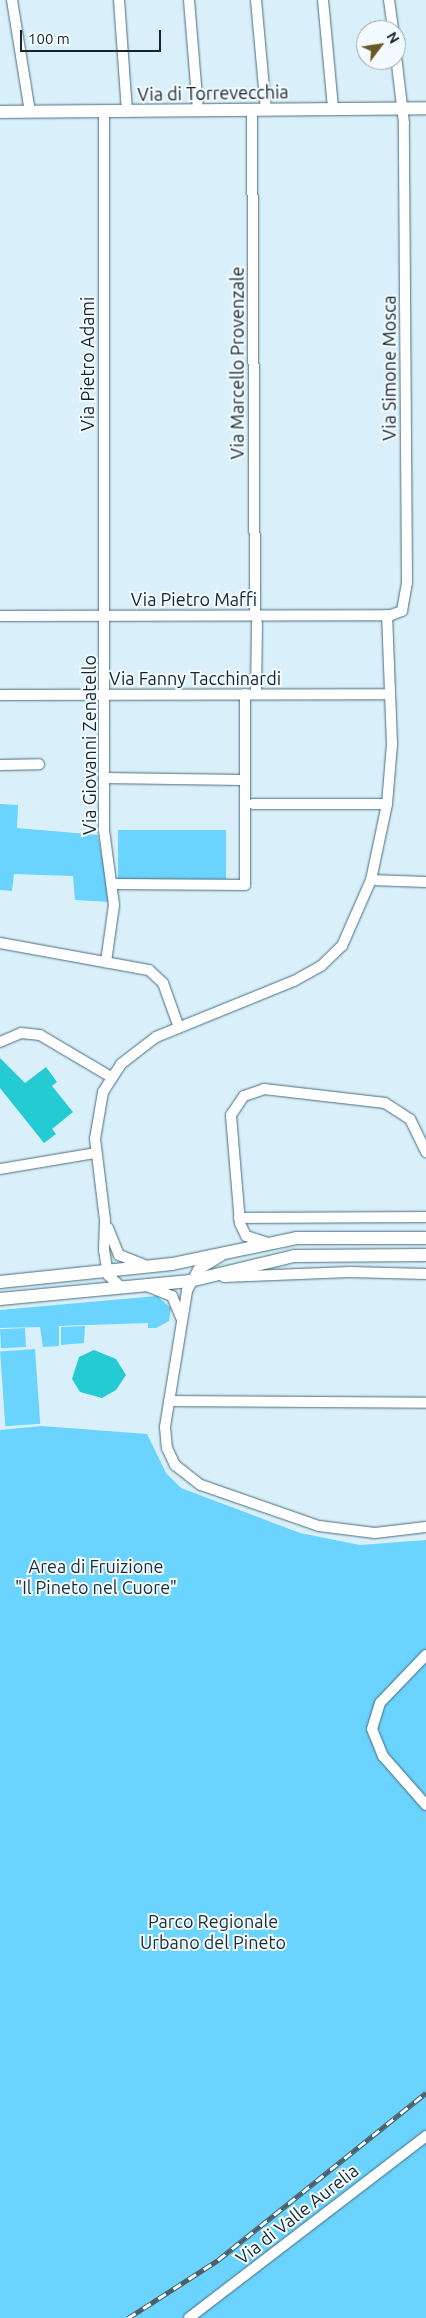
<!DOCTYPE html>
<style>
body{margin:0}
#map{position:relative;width:426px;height:2318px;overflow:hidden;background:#d9f0fb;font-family:Ubuntu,sans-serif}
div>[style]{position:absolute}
.green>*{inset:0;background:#6ad3fe;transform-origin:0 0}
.building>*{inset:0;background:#24cbd2}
.roads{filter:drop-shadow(0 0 1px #496d7d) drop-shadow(0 0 1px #496d7d)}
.minor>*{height:10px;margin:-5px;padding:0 5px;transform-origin:5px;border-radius:5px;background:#fff}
.major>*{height:12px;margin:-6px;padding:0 6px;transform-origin:6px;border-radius:6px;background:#fff}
.rail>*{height:5px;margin-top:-2.5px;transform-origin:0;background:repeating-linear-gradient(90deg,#f3fbfe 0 9px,#4d5e66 0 18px);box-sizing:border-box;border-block:1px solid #4d5e66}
span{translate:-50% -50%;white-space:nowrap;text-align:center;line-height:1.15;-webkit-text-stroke:4px #f3fbfe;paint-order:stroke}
.street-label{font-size:18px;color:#16252c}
.park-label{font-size:18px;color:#192d36}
.north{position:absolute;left:356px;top:20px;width:50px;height:50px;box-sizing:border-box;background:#f3fbfe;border:1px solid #9ba5aa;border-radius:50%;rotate:59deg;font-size:14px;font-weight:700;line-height:20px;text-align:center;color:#16252c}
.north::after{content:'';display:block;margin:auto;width:18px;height:22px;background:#6c5927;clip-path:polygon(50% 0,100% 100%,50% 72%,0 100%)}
.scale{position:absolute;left:20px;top:30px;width:141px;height:22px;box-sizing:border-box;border:2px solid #16252c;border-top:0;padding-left:6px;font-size:15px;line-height:18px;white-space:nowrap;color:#16252c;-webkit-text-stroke:4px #f3fbfe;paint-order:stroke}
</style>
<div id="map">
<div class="green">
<div style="clip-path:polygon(0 804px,18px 805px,17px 828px,98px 835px,110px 902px,75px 900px,73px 876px,14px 874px,12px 891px,0 890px)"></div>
<div style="left:118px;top:830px;width:108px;height:49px"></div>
<div style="clip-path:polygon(157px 1296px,171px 1308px,169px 1321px,156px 1328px,148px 1328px,148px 1323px,59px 1326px,59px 1346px,43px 1347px,40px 1327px,0 1328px,0 1310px)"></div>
<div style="clip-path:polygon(85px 1326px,84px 1343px,61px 1345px,61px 1327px)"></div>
<div style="left:25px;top:1328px;width:19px;height:25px;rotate:87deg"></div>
<div style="left:35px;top:1349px;width:75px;height:35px;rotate:86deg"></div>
<div style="clip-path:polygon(42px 1426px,147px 1434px,166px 1473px,181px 1488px,300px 1533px,360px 1545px,426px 1540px,426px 2318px,0 2318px,0 1430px)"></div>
</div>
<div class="building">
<div style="clip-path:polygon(0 1058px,25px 1083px,46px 1067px,57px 1082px,52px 1086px,73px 1112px,52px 1129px,56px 1134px,44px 1143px,0 1088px)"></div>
<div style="clip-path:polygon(94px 1350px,116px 1359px,126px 1375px,116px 1390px,102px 1398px,80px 1392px,72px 1379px,79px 1357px)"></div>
</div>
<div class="roads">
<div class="minor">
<div style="left:12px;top:0;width:113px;rotate:80.9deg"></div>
<div style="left:119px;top:0;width:112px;rotate:85.9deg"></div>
<div style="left:189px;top:0;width:110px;rotate:85.3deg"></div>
<div style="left:256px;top:0;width:109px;rotate:84.8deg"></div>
<div style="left:323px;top:0;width:108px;rotate:84.7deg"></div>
<div style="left:389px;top:0;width:30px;rotate:82deg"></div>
<div style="left:252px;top:110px;width:506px;rotate:89.66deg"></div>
<div style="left:104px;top:112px;width:718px;rotate:90deg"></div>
<div style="left:104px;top:830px;width:76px;rotate:82.4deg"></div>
<div style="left:114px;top:905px;width:58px;rotate:98deg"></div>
<div style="left:0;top:616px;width:391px;rotate:-0.1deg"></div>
<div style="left:391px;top:615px;width:12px;rotate:-20deg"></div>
<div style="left:402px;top:611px;width:28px;rotate:-80deg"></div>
<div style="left:407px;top:583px;width:460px;rotate:-90.4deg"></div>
<div style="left:404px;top:123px;width:67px;rotate:-96.8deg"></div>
<div style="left:256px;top:694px;width:71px;rotate:-89.2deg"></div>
<div style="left:0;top:695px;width:390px;rotate:-0.1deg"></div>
<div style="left:0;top:765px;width:39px;rotate:-1deg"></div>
<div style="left:104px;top:778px;width:139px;rotate:0.8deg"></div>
<div style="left:253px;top:804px;width:134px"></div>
<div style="left:371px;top:880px;width:55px;rotate:2.1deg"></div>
<div style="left:113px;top:884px;width:132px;rotate:0.4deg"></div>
<div style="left:245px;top:885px;width:191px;rotate:-90deg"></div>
<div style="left:0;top:943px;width:151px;rotate:10.3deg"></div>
<div style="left:149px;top:970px;width:19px;rotate:43deg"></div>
<div style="left:163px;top:983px;width:45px;rotate:70.3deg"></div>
<div style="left:0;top:1042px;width:23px;rotate:-23deg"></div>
<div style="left:21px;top:1033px;width:19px;rotate:6deg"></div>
<div style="left:40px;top:1035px;width:82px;rotate:30.6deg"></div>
<div style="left:0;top:1169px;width:97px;rotate:-9.5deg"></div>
<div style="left:239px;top:1218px;width:187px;rotate:-0.3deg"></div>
<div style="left:108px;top:1228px;width:29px;rotate:68deg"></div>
<div style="left:119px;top:1255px;width:26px;rotate:21deg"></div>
<div style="left:268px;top:1243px;width:23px;rotate:-162deg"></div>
<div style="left:246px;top:1236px;width:14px;rotate:-115deg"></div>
<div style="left:240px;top:1223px;width:108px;rotate:-94.8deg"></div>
<div style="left:231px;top:1115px;width:23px;rotate:-56deg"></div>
<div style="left:244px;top:1096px;width:21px;rotate:-19deg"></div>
<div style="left:264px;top:1089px;width:122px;rotate:6.6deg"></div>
<div style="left:385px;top:1103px;width:30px;rotate:33deg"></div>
<div style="left:410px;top:1119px;width:37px;rotate:64deg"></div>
<div style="left:221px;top:1256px;width:27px;rotate:149deg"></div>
<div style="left:198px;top:1270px;width:24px;rotate:118deg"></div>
<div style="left:187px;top:1291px;width:138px;rotate:99.2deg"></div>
<div style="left:165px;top:1427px;width:21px;rotate:85deg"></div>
<div style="left:167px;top:1448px;width:19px;rotate:65deg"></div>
<div style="left:175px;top:1465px;width:33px;rotate:38deg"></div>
<div style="left:201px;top:1485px;width:125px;rotate:19.2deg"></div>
<div style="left:319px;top:1526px;width:56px;rotate:7.1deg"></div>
<div style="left:375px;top:1533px;width:51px;rotate:-6.7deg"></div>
<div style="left:224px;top:1277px;width:126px;rotate:-2.3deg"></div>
<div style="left:350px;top:1272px;width:76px;rotate:1.5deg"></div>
<div style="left:147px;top:1286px;width:27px;rotate:22deg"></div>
<div style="left:172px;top:1296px;width:23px;rotate:67deg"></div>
<div style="left:122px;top:1288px;width:19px;rotate:-137deg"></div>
<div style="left:108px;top:1275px;width:25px;rotate:-99deg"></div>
<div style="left:104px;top:1250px;width:30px;rotate:-88deg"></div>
<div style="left:105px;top:1220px;width:82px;rotate:-97deg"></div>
<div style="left:95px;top:1139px;width:48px;rotate:-80.3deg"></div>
<div style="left:103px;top:1092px;width:33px;rotate:-57deg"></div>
<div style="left:121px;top:1064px;width:44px;rotate:-37.6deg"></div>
<div style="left:156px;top:1037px;width:149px;rotate:-22.1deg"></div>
<div style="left:294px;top:981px;width:31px;rotate:-29deg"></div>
<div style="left:321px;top:966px;width:29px;rotate:-44deg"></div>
<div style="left:342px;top:946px;width:72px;rotate:-66.3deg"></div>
<div style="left:371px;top:880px;width:78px;rotate:-78.1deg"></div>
<div style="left:387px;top:804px;width:60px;rotate:-85.2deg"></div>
<div style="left:392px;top:744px;width:129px;rotate:-92.2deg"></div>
<div style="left:169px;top:1401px;width:257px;rotate:0.4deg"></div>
<div style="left:426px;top:1655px;width:66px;rotate:133.8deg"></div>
<div style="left:380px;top:1703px;width:27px;rotate:107deg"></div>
<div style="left:372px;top:1729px;width:29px;rotate:68deg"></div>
<div style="left:383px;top:1756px;width:65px;rotate:48.7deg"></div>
<div style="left:189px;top:2318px;width:299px;rotate:-37.5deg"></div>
</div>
<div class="major">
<div style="left:0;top:112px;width:426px;rotate:-0.5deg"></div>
<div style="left:0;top:1282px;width:173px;rotate:-6deg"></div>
<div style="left:172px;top:1264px;width:127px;rotate:-11.8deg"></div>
<div style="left:296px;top:1238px;width:130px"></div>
<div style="left:0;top:1299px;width:191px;rotate:-5.4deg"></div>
<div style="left:190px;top:1281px;width:107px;rotate:-13.5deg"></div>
<div style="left:294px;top:1256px;width:132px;rotate:-0.4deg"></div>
</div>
</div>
<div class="rail">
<div style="left:128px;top:2318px;width:107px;rotate:-32.8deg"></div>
<div style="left:218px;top:2260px;width:267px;rotate:-38.8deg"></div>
</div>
<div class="street-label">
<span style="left:213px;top:93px;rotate:-1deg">Via di Torrevecchia</span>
<span style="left:237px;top:363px;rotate:-90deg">Via Marcello Provenzale</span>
<span style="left:87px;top:364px;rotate:-90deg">Via Pietro Adami</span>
<span style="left:389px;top:368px;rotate:-90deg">Via Simone Mosca</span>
<span style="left:194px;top:599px">Via Pietro Maffi</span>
<span style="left:195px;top:678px">Via Fanny Tacchinardi</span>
<span style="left:89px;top:745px;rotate:-90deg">Via Giovanni Zenatello</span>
<span style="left:297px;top:2214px;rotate:-38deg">Via di Valle Aurelia</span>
</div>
<div class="park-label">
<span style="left:96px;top:1577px">Area di Fruizione<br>"Il Pineto nel Cuore"</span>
<span style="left:213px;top:1932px">Parco Regionale<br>Urbano del Pineto</span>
</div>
<div class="north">N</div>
<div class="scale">100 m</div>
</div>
